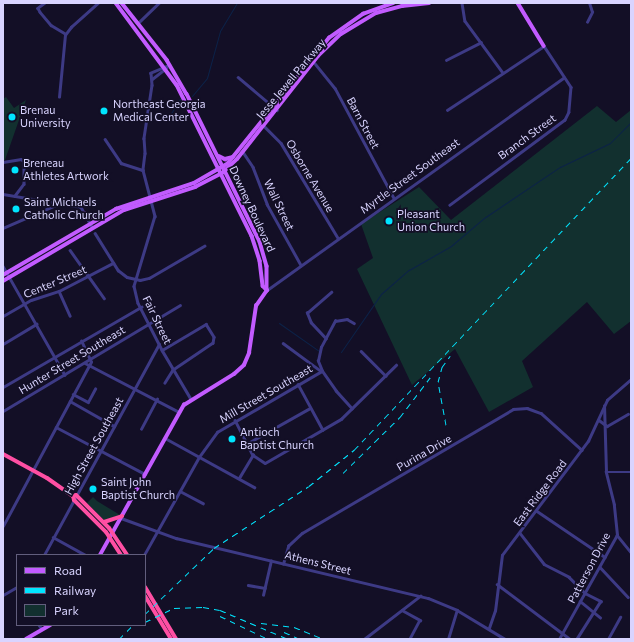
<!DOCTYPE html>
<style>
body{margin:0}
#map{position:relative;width:634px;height:642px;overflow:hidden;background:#130f26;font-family:Commissioner,sans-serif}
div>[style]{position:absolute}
.green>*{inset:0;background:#12302f}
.stream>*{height:1px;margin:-0.5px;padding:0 0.5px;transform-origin:0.5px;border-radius:0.5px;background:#0c2248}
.minor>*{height:2.5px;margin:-1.25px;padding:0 1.25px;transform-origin:1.25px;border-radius:1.25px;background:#3d3a85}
.major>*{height:3.5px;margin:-1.75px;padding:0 1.75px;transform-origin:1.75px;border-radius:1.75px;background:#c25bff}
.highway>*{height:4px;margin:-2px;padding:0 2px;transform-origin:2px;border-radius:2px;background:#ff4fa3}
.rail>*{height:1px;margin-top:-0.5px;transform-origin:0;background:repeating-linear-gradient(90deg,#00e5ff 0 6px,transparent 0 11px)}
.dots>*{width:11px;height:11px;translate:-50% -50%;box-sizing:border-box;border:2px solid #130f26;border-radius:50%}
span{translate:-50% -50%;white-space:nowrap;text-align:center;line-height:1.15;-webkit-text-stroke:3.5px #130f26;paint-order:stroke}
.street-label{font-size:11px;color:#d9d4ff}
.poi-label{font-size:11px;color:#d9d4ff}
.left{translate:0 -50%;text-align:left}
.frame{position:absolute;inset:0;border:4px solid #d9d4ff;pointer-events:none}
.legend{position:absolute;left:16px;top:554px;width:130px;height:72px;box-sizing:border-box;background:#130f26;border:1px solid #625e7d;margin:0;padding:5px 7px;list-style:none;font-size:12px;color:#d9d4ff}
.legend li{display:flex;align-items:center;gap:8px;height:20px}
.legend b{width:20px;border:1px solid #625e7d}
</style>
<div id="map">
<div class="green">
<div style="clip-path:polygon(6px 97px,14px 108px,26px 100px,5px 160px,3px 160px,3px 99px)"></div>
<div style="clip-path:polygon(597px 106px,616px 122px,631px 110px,631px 321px,614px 334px,587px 302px,522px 361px,533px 387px,489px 412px,455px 349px,412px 385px,357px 269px,373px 258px,361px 224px,419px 187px,451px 220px)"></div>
<div style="clip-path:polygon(93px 497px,97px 501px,120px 515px,104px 520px,87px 503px)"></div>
</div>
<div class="stream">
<div style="left:192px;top:96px;width:23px;rotate:-50deg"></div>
<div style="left:207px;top:78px;width:49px;rotate:-74.5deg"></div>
<div style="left:220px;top:31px;width:33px;rotate:-59deg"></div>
<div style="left:170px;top:115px;width:19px;rotate:-58deg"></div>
<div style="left:279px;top:323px;width:49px;rotate:35deg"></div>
<div style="left:341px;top:352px;width:70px;rotate:-55.4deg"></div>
<div style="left:381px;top:294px;width:37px;rotate:-41deg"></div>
<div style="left:409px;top:270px;width:48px;rotate:-29.7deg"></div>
<div style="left:451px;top:246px;width:43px;rotate:-40.3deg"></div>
<div style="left:484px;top:218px;width:92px;rotate:-33.9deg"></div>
<div style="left:560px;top:167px;width:55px;rotate:-25.6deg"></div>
<div style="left:610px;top:143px;width:30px;rotate:-45deg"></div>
</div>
<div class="minor">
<div style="left:45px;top:3px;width:9px;rotate:144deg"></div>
<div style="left:38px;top:8px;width:4px;rotate:63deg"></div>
<div style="left:40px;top:12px;width:17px;rotate:50deg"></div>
<div style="left:51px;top:25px;width:17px;rotate:31deg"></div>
<div style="left:462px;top:3px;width:18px;rotate:81deg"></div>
<div style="left:465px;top:21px;width:64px;rotate:53.8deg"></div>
<div style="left:587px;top:22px;width:11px;rotate:-63deg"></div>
<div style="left:592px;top:12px;width:9px;rotate:-108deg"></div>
<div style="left:138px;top:23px;width:29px;rotate:-44deg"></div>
<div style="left:446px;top:60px;width:39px;rotate:-27deg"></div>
<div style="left:313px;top:61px;width:35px;rotate:51deg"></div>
<div style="left:335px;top:88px;width:125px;rotate:61.8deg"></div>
<div style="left:170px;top:65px;width:21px;rotate:157deg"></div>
<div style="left:151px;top:73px;width:12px;rotate:85deg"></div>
<div style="left:152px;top:85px;width:54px;rotate:98.6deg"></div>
<div style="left:144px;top:138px;width:15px;rotate:86deg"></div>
<div style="left:145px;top:153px;width:17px;rotate:97deg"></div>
<div style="left:143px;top:170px;width:48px;rotate:75.4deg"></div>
<div style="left:155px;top:216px;width:73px;rotate:106.7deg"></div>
<div style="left:134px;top:286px;width:17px;rotate:77deg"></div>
<div style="left:138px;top:303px;width:53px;rotate:62.9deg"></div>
<div style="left:162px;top:350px;width:57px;rotate:59.4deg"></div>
<div style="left:238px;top:77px;width:51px;rotate:40.2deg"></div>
<div style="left:152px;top:79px;width:18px;rotate:-38deg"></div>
<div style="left:59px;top:97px;width:62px;rotate:-84.5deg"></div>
<div style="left:65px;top:35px;width:10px;rotate:-53deg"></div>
<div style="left:71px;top:27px;width:36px;rotate:-42deg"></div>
<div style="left:447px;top:110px;width:116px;rotate:-33.4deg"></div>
<div style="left:544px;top:46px;width:49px;rotate:56.6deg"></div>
<div style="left:571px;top:87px;width:25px;rotate:95deg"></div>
<div style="left:569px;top:112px;width:9px;rotate:117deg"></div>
<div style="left:565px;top:120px;width:143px;rotate:143.5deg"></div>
<div style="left:264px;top:126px;width:24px;rotate:45deg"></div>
<div style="left:281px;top:143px;width:111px;rotate:59deg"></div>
<div style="left:105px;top:139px;width:29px;rotate:56deg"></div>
<div style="left:121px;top:163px;width:23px;rotate:18deg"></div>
<div style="left:243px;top:152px;width:18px;rotate:56deg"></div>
<div style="left:253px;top:167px;width:40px;rotate:69deg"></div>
<div style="left:267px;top:204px;width:70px;rotate:60.9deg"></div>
<div style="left:3px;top:162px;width:18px;rotate:-9deg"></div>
<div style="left:21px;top:159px;width:4px;rotate:34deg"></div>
<div style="left:24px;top:161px;width:23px;rotate:90deg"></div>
<div style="left:24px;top:184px;width:15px;rotate:127deg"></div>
<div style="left:3px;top:194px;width:79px;rotate:9.5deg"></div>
<div style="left:81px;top:207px;width:23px;rotate:61deg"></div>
<div style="left:3px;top:228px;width:60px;rotate:-23.6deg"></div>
<div style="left:95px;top:233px;width:44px;rotate:58.1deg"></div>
<div style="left:118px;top:270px;width:11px;rotate:38deg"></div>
<div style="left:127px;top:277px;width:13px;rotate:13deg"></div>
<div style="left:140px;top:280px;width:9px;rotate:-13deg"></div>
<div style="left:149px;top:278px;width:64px;rotate:-30.2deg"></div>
<div style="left:70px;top:250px;width:59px;rotate:54.7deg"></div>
<div style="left:3px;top:266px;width:125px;rotate:60.4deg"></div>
<div style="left:267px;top:290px;width:365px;rotate:-35.6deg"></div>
<div style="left:59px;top:291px;width:27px;rotate:66deg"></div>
<div style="left:3px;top:316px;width:32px;rotate:-30deg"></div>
<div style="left:31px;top:300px;width:29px;rotate:-18deg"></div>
<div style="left:59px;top:291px;width:61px;rotate:-27.4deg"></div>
<div style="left:326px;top:339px;width:22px;rotate:-133deg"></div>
<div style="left:311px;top:323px;width:11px;rotate:-112deg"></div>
<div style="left:307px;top:313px;width:32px;rotate:-41deg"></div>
<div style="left:283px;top:343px;width:47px;rotate:36.4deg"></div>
<div style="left:3px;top:344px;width:39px;rotate:-31deg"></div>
<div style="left:162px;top:350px;width:51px;rotate:-30.6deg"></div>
<div style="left:206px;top:324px;width:15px;rotate:58deg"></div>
<div style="left:214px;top:337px;width:6px;rotate:99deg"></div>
<div style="left:213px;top:343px;width:48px;rotate:146deg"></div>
<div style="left:173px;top:370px;width:15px;rotate:122deg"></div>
<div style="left:361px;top:351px;width:35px;rotate:45deg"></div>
<div style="left:85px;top:363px;width:106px;rotate:27.5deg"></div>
<div style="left:298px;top:384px;width:52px;rotate:61.5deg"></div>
<div style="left:3px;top:387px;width:160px;rotate:-30.1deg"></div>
<div style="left:73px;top:394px;width:17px;rotate:28deg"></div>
<div style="left:88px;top:402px;width:15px;rotate:-62deg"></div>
<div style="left:70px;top:401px;width:51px;rotate:29.6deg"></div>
<div style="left:352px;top:409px;width:24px;rotate:-132deg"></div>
<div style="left:336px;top:391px;width:24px;rotate:-125deg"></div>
<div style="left:322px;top:371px;width:11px;rotate:-112deg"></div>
<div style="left:318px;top:361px;width:14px;rotate:-78deg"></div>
<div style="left:321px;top:347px;width:30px;rotate:-62deg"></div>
<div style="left:335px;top:321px;width:12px;rotate:-9deg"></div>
<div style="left:347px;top:319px;width:8px;rotate:30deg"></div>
<div style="left:3px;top:411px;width:206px;rotate:-30.9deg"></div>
<div style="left:235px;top:420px;width:39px;rotate:63deg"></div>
<div style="left:253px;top:455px;width:14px;rotate:34deg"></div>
<div style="left:265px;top:463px;width:88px;rotate:-30.1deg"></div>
<div style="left:341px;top:419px;width:77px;rotate:-44.5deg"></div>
<div style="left:599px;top:420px;width:10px;rotate:37deg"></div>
<div style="left:607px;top:426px;width:24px;rotate:-30deg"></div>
<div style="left:56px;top:427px;width:101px;rotate:27.8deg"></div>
<div style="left:141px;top:429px;width:34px;rotate:-62deg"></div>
<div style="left:165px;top:438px;width:102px;rotate:28.8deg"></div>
<div style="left:248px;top:443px;width:71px;rotate:-29.4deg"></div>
<div style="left:606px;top:472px;width:25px"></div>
<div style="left:239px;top:478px;width:27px;rotate:-59deg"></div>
<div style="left:180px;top:491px;width:26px;rotate:28deg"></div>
<div style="left:537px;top:511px;width:82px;rotate:34.1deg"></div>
<div style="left:121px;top:518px;width:59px;rotate:20deg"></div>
<div style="left:176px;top:538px;width:259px;rotate:13.4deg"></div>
<div style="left:428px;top:598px;width:31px;rotate:22deg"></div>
<div style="left:457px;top:610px;width:56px;rotate:31.1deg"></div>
<div style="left:3px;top:526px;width:186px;rotate:-61.8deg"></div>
<div style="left:91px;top:362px;width:23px;rotate:-115deg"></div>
<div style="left:520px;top:533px;width:39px;rotate:52deg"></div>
<div style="left:544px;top:564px;width:28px;rotate:27deg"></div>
<div style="left:569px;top:577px;width:23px;rotate:45deg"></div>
<div style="left:585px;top:593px;width:18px;rotate:27deg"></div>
<div style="left:601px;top:601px;width:45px;rotate:122.3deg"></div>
<div style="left:617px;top:535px;width:22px;rotate:51deg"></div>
<div style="left:53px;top:537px;width:38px;rotate:29deg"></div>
<div style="left:44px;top:555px;width:240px;rotate:-61.4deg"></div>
<div style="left:144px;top:555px;width:112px;rotate:-60.7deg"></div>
<div style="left:199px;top:457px;width:31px;rotate:-54deg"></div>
<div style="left:217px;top:432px;width:121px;rotate:-30.2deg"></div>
<div style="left:283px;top:564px;width:19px;rotate:-74deg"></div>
<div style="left:288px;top:546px;width:19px;rotate:-43deg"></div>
<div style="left:302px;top:533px;width:245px;rotate:-30.4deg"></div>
<div style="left:513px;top:409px;width:14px;rotate:-4deg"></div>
<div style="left:527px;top:408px;width:15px;rotate:20deg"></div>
<div style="left:541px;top:413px;width:55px;rotate:42.1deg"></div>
<div style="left:600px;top:567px;width:41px;rotate:47deg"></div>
<div style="left:497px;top:584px;width:91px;rotate:37deg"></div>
<div style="left:248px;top:585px;width:17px;rotate:10deg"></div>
<div style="left:3px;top:595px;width:16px;rotate:-30deg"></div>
<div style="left:263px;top:595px;width:35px;rotate:-77deg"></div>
<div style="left:580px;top:601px;width:26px;rotate:39deg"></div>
<div style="left:402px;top:610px;width:21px;rotate:29deg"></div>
<div style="left:420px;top:620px;width:21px;rotate:118deg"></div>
<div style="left:39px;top:625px;width:5px;rotate:53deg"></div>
<div style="left:489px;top:628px;width:18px;rotate:-71deg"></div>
<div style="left:495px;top:611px;width:56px;rotate:-82.9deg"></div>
<div style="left:502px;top:555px;width:143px;rotate:-53deg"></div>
<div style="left:588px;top:441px;width:45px;rotate:-65.1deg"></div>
<div style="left:607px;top:400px;width:32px;rotate:-41deg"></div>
<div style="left:364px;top:639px;width:71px;rotate:-37.5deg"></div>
<div style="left:448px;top:639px;width:30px;rotate:-73deg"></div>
<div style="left:559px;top:639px;width:119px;rotate:-60.9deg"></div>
<div style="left:617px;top:535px;width:30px;rotate:-96deg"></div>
<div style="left:614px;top:505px;width:34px;rotate:-104deg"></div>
<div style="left:606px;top:472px;width:66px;rotate:-91.7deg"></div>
<div style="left:608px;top:639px;width:25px;rotate:-61deg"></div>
</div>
<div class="major">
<div style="left:116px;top:3px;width:102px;rotate:53.4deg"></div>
<div style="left:177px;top:85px;width:169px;rotate:63.6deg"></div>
<div style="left:252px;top:236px;width:26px;rotate:72deg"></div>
<div style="left:260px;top:261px;width:25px;rotate:83deg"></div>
<div style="left:263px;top:286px;width:6px;rotate:45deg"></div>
<div style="left:122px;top:3px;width:73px;rotate:51.7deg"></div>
<div style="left:167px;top:60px;width:39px;rotate:60deg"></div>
<div style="left:187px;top:94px;width:165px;rotate:63.7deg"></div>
<div style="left:260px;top:242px;width:25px;rotate:74deg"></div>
<div style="left:267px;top:266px;width:24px;rotate:90deg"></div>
<div style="left:518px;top:3px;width:50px;rotate:58.8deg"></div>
<div style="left:219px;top:156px;width:7px;rotate:27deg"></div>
<div style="left:225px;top:159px;width:8px;rotate:-14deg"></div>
<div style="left:85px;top:213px;width:6px;rotate:39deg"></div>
<div style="left:90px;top:217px;width:8px;rotate:-7deg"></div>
<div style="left:3px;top:275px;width:131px;rotate:-30.3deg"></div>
<div style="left:116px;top:209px;width:82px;rotate:-18.4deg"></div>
<div style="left:194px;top:183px;width:39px;rotate:-30deg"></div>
<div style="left:228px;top:163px;width:161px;rotate:-51.1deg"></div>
<div style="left:329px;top:38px;width:42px;rotate:-35.2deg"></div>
<div style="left:363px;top:14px;width:32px;rotate:-20deg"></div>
<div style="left:3px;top:281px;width:140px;rotate:-30.4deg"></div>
<div style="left:124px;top:210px;width:75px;rotate:-17.9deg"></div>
<div style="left:195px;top:187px;width:29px;rotate:-27deg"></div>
<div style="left:221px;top:174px;width:22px;rotate:-43deg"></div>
<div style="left:237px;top:159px;width:131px;rotate:-51.8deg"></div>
<div style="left:318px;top:56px;width:32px;rotate:-44deg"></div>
<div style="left:341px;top:34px;width:41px;rotate:-31deg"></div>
<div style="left:376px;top:13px;width:27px;rotate:-15deg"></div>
<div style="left:402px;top:6px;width:27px;rotate:-6deg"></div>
<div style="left:100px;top:555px;width:172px;rotate:-60.8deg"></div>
<div style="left:184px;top:405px;width:59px;rotate:-31.8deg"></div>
<div style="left:234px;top:374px;width:13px;rotate:-42deg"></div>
<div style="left:244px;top:365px;width:13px;rotate:-67deg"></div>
<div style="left:249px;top:353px;width:48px;rotate:-81.5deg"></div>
<div style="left:256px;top:306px;width:19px;rotate:-55deg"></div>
<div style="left:26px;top:639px;width:28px;rotate:-30deg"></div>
</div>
<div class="highway">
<div style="left:3px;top:454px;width:50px;rotate:28.6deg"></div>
<div style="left:47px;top:478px;width:32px;rotate:35deg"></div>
<div style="left:73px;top:496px;width:3px;rotate:-18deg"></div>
<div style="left:76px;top:495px;width:47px;rotate:45deg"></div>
<div style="left:109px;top:528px;width:32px;rotate:56deg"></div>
<div style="left:73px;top:496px;width:4px;rotate:76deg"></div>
<div style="left:74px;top:500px;width:45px;rotate:45deg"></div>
<div style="left:106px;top:532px;width:27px;rotate:57deg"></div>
<div style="left:104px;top:522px;width:19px;rotate:-18deg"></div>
<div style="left:145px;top:587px;width:61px;rotate:59.2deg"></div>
<div style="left:145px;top:596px;width:50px;rotate:58.8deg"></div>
</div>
<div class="rail">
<div style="left:446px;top:425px;width:44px;rotate:-100.5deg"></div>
<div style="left:438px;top:382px;width:16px;rotate:-75deg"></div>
<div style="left:442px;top:367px;width:14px;rotate:-54deg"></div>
<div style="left:343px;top:473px;width:80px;rotate:-44.5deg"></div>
<div style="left:400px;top:417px;width:53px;rotate:-52.7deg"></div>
<div style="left:145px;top:614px;width:95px;rotate:-43.7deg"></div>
<div style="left:214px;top:548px;width:113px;rotate:-33.1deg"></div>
<div style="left:309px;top:486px;width:58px;rotate:-38.7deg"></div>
<div style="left:354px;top:450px;width:402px;rotate:-46.5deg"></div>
<div style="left:220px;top:616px;width:53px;rotate:25.6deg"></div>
<div style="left:145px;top:622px;width:32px;rotate:-26deg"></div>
<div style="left:174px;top:608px;width:29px;rotate:-2deg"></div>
<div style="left:203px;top:607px;width:17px;rotate:10deg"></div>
<div style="left:220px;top:610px;width:74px;rotate:23.1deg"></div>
<div style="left:261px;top:623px;width:33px;rotate:7deg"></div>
<div style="left:294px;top:627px;width:31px;rotate:22deg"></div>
<div style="left:284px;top:632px;width:17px;rotate:24deg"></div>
<div style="left:119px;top:639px;width:20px;rotate:-45deg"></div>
</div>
<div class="dots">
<div style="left:104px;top:111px;background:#00e5ff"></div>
<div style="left:12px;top:117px;background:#00e5ff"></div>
<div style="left:15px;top:170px;background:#00e5ff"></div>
<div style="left:16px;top:209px;background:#00e5ff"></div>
<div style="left:389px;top:221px;background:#00e5ff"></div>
<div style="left:232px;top:439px;background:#00e5ff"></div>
<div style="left:93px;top:489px;background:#00e5ff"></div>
</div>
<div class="street-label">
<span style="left:291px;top:79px;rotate:-50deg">Jesse Jewell Parkway</span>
<span style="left:363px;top:123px;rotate:62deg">Barn Street</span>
<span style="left:527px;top:137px;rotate:-36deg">Branch Street</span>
<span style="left:310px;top:176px;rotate:59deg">Osborne Avenue</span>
<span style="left:410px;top:176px;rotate:-36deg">Myrtle Street Southeast</span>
<span style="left:279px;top:205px;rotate:64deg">Wall Street</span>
<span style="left:252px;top:209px;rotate:65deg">Downey Boulevard</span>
<span style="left:55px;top:282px;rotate:-23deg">Center Street</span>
<span style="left:157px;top:320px;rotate:64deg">Fair Street</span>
<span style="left:72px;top:360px;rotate:-31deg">Hunter Street Southeast</span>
<span style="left:266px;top:394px;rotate:-30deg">Mill Street Southeast</span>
<span style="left:94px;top:446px;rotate:-61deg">High Street Southeast</span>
<span style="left:424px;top:453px;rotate:-30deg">Purina Drive</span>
<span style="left:540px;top:493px;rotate:-53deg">East Ridge Road</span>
<span style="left:318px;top:563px;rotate:14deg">Athens Street</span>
<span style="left:589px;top:568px;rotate:-62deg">Patterson Drive</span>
</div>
<div class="poi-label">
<span class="left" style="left:113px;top:111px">Northeast Georgia<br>Medical Center</span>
<span class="left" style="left:20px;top:117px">Brenau<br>University</span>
<span class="left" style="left:23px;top:170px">Breneau<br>Athletes Artwork</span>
<span class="left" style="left:24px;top:209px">Saint Michaels<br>Catholic Church</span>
<span class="left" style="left:397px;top:221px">Pleasant<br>Union Church</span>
<span class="left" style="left:240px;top:439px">Antioch<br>Baptist Church</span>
<span class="left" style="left:101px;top:489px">Saint John<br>Baptist Church</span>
</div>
<div class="frame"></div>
<ul class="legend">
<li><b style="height:5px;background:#c25bff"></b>Road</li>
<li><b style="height:5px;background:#00e5ff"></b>Railway</li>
<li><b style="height:11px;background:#12302f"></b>Park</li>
</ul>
</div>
